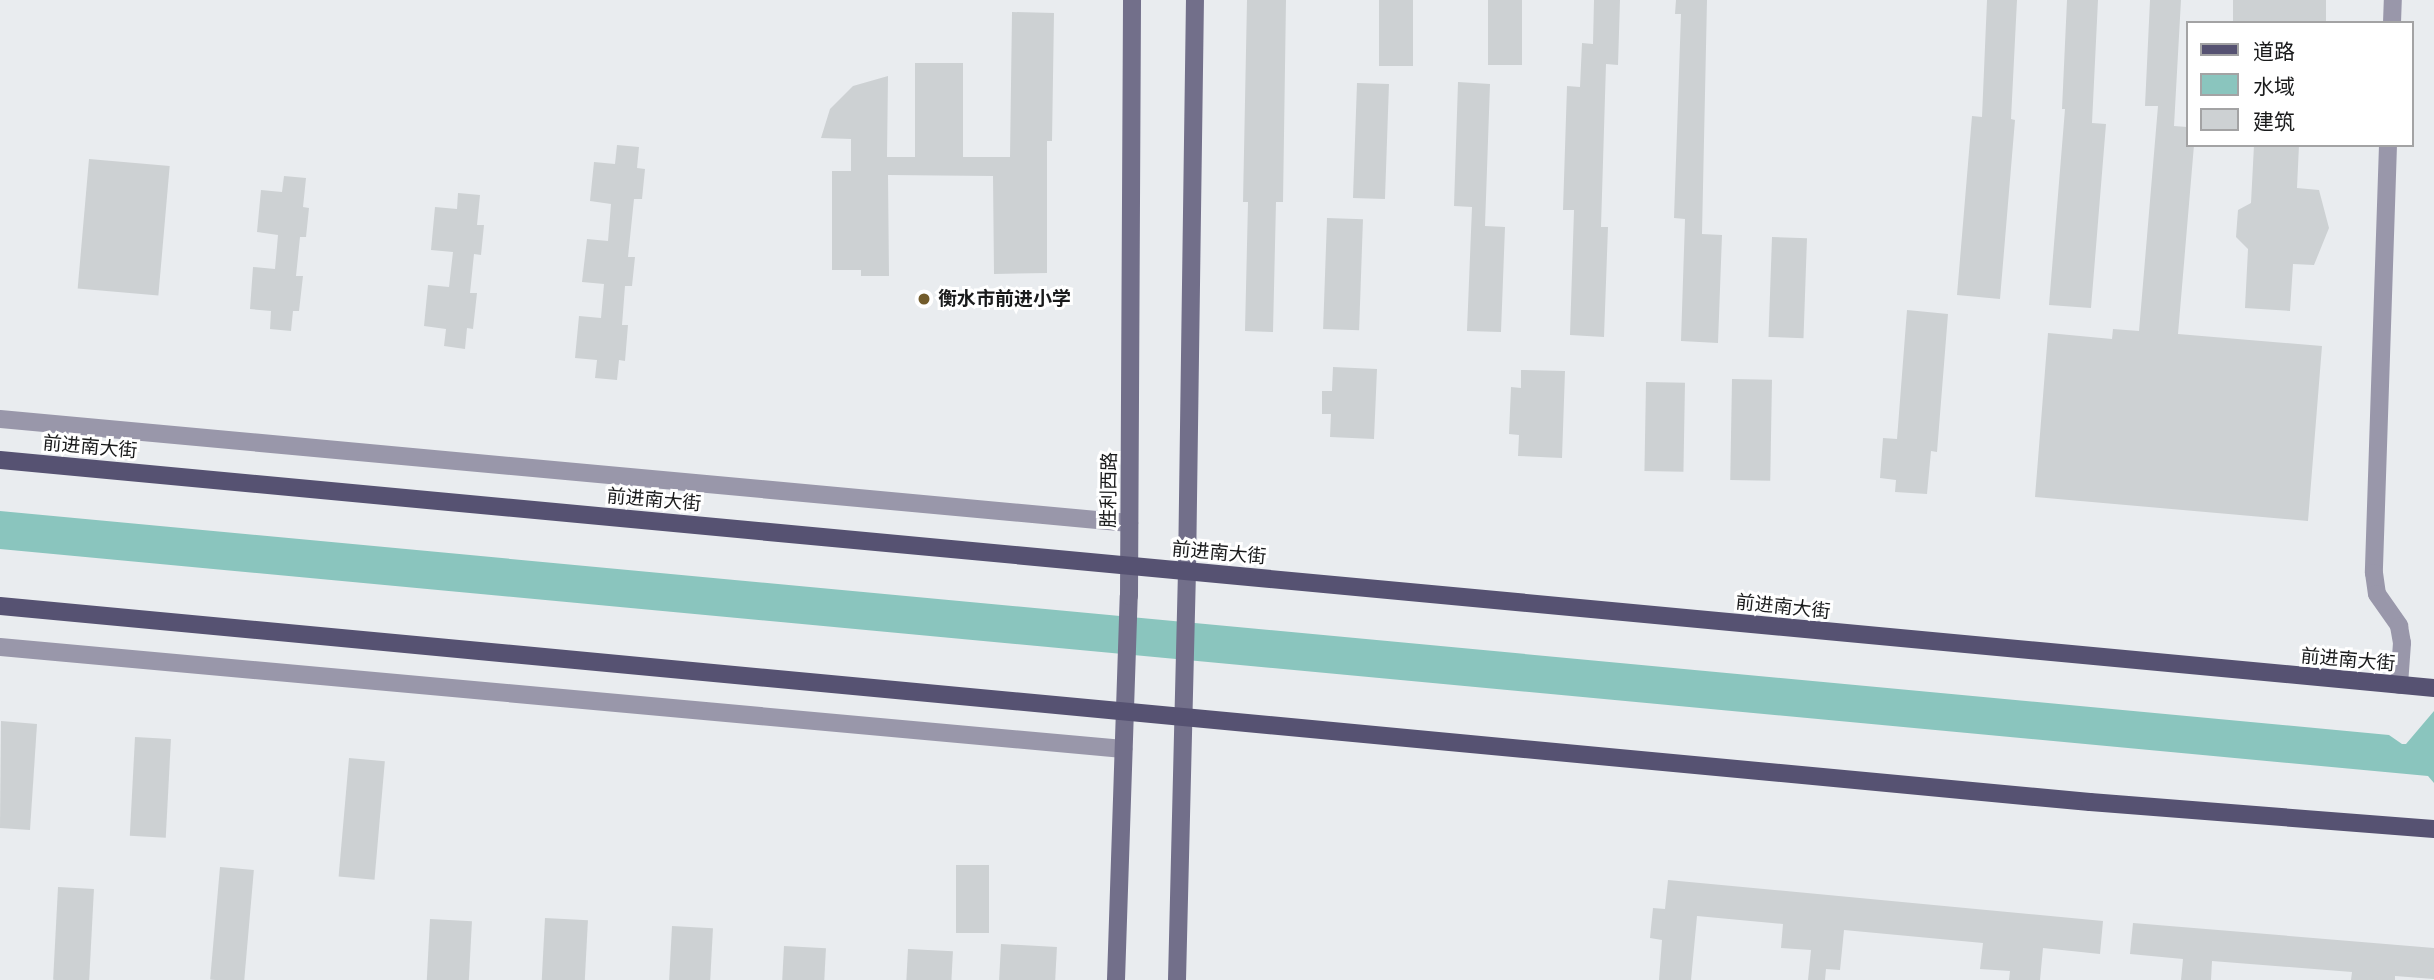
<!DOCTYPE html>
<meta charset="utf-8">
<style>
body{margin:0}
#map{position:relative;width:2434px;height:980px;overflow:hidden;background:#e9ecef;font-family:Figtree,"Noto Sans SC",sans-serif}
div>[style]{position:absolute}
.water>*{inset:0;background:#8ac5be}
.building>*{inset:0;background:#cdd1d3;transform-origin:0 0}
.street>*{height:18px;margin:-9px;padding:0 9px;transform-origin:9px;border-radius:9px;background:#9997aa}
.secondary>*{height:18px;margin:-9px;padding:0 9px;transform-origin:9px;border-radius:9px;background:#726f8a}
.primary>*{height:18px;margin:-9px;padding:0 9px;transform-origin:9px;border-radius:9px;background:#565272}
.dots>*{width:19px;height:19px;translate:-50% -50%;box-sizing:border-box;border:4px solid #fff;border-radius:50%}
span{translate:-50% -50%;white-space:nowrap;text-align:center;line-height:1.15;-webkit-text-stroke:6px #fff;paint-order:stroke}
.poi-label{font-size:19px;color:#191a1b;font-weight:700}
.left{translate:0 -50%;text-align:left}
.street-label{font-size:19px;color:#191a1b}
.legend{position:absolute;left:2186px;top:21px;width:228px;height:126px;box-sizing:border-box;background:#fff;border:2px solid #a3a3a4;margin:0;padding:9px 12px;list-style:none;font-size:21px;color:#191a1b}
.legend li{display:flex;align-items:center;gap:14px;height:35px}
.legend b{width:35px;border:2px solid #a3a3a4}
</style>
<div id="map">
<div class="water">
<div style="clip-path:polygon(0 511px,2389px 735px,2402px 744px,2406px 744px,2434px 711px,2434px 783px,2428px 776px,0 549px)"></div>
</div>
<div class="building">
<div style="clip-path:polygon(1247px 0,1286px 0,1283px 202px,1276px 202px,1273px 332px,1245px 331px,1248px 202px,1243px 202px)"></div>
<div style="left:1379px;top:0;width:34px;height:66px"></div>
<div style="left:1488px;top:0;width:34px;height:65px"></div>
<div style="clip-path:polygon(1594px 0,1620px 0,1618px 65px,1606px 64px,1601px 227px,1608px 227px,1604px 337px,1570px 335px,1574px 210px,1563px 210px,1567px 86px,1580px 87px,1582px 43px,1593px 44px)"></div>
<div style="clip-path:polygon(1676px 0,1707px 0,1702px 234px,1722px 235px,1718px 343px,1681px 341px,1685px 219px,1674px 218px,1681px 14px,1675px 14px)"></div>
<div style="clip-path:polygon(1987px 0,2017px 0,2011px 119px,2015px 120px,2000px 299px,1957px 295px,1972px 116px,1982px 117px)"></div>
<div style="clip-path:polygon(2067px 0,2098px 0,2092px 123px,2106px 124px,2091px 308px,2049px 305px,2065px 109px,2062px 109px)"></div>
<div style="clip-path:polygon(2150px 0,2181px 0,2174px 126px,2187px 127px,2187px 145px,2194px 145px,2178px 334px,2322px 346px,2308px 521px,2035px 497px,2048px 333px,2112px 339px,2113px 329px,2139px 331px,2158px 106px,2145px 106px)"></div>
<div style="left:2233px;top:0;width:93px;height:23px"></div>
<div style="clip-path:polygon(1012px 12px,1054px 13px,1052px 141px,1047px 141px,1047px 273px,994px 274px,993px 176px,888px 175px,889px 276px,861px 276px,861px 270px,832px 270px,832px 171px,851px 171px,851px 139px,821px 138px,830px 109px,853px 86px,888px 76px,887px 157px,915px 157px,915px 63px,963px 63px,963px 157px,1010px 157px)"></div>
<div style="clip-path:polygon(1458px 82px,1490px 84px,1485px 226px,1505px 227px,1501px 332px,1467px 331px,1472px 207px,1454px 206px)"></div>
<div style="left:1357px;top:83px;width:32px;height:115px;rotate:2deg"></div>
<div style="clip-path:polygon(617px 145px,639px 147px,637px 168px,645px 169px,642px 199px,634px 199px,628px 257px,635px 257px,632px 286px,625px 286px,622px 325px,628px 325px,625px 361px,619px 360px,617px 380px,595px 378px,597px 360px,575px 358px,579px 316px,601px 318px,604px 284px,582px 282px,587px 239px,608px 241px,611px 204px,590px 201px,594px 162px,615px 164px)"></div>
<div style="clip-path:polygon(2254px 145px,2299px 145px,2297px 188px,2319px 190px,2329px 228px,2314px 265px,2293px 264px,2290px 311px,2245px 308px,2248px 249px,2236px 237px,2238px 210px,2251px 203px)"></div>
<div style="left:89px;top:159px;width:81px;height:130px;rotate:5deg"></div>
<div style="clip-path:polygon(284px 176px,306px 178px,303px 207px,309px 208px,306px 237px,300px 237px,296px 276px,303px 276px,299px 311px,293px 311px,291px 331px,270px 329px,271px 311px,250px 309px,253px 267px,275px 269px,278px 235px,257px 232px,261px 190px,282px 192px)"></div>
<div style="clip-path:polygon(458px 193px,480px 195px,477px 225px,484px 225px,481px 255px,474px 254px,470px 293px,477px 293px,473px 329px,467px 328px,465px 349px,444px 346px,446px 329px,424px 326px,428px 285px,449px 287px,453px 252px,431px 250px,435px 207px,457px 209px)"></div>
<div style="left:1327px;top:218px;width:36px;height:111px;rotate:2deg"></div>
<div style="left:1772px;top:237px;width:35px;height:100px;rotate:2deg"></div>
<div style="clip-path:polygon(1907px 310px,1948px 314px,1937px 452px,1931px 451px,1927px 494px,1895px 492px,1896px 480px,1880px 478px,1883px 438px,1897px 439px)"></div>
<div style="clip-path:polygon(1333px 367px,1377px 369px,1374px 439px,1330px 437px,1331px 414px,1322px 414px,1322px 391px,1332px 391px)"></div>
<div style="clip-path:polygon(1521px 370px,1565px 371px,1562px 458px,1518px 456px,1519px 435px,1509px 434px,1511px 387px,1521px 388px)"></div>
<div style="left:1732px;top:379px;width:40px;height:101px;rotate:1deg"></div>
<div style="left:1646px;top:382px;width:39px;height:89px;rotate:1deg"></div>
<div style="clip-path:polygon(1px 721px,37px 724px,30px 830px,0 828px)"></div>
<div style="left:135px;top:737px;width:36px;height:99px;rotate:3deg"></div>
<div style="left:349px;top:758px;width:36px;height:119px;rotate:5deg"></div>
<div style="left:956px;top:865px;width:33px;height:68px"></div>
<div style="left:220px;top:867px;width:34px;height:113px;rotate:5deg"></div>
<div style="clip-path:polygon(1668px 880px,2103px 921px,2100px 954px,2043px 948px,2040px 980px,2009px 980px,2010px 971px,1980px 969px,1983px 943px,1844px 930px,1840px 970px,1826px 969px,1825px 980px,1808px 980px,1811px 950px,1781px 948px,1783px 924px,1697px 916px,1691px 980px,1659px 980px,1662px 940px,1650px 938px,1653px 908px,1665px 909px)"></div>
<div style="left:58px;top:887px;width:36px;height:93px;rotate:3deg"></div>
<div style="left:545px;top:918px;width:43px;height:62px;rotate:3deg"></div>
<div style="left:430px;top:919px;width:42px;height:61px;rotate:3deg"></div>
<div style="clip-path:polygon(2133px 923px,2434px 948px,2434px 979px,2395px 976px,2395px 980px,2351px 980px,2352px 972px,2212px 961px,2211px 980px,2181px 980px,2183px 959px,2130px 954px)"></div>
<div style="left:672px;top:926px;width:41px;height:54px;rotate:3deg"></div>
<div style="left:1001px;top:944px;width:56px;height:36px;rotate:3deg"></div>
<div style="left:784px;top:946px;width:42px;height:34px;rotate:3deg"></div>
<div style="left:908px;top:949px;width:45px;height:31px;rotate:3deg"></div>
</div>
<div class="street">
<div style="left:2392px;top:23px;width:23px;rotate:-88deg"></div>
<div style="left:2388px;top:145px;width:428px;rotate:91.9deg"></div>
<div style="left:2374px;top:573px;width:21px;rotate:82deg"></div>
<div style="left:2377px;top:594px;width:39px;rotate:55deg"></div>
<div style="left:2399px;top:626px;width:17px;rotate:80deg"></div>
<div style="left:2402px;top:643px;width:42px;rotate:94.1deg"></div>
<div style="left:0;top:419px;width:1134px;rotate:5.26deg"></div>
<div style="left:0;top:647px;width:1128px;rotate:5.19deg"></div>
</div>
<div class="secondary">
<div style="left:1116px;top:980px;width:384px;rotate:-88.1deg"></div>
<div style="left:1129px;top:596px;width:596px;rotate:-89.71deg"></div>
<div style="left:1177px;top:980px;width:409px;rotate:-88.6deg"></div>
<div style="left:1187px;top:571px;width:571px;rotate:-89.2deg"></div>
</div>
<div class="primary">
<div style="left:0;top:460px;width:2445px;rotate:5.35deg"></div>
<div style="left:0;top:606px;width:2099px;rotate:5.36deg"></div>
<div style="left:2090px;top:802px;width:345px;rotate:4.5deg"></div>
</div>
<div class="dots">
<div style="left:924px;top:299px;background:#725b2b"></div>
</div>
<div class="poi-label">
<span class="left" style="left:938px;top:299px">衡水市前进小学</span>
</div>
<div class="street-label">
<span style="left:90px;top:447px;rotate:5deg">前进南大街</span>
<span style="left:1109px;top:490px;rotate:-89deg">胜利西路</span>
<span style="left:654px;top:500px;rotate:5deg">前进南大街</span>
<span style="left:1219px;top:553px;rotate:5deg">前进南大街</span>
<span style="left:1783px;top:607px;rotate:6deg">前进南大街</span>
<span style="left:2348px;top:660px;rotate:5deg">前进南大街</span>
</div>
<ul class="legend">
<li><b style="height:9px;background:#565272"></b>道路</li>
<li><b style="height:19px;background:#8ac5be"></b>水域</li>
<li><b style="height:19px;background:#cdd1d3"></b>建筑</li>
</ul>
</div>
